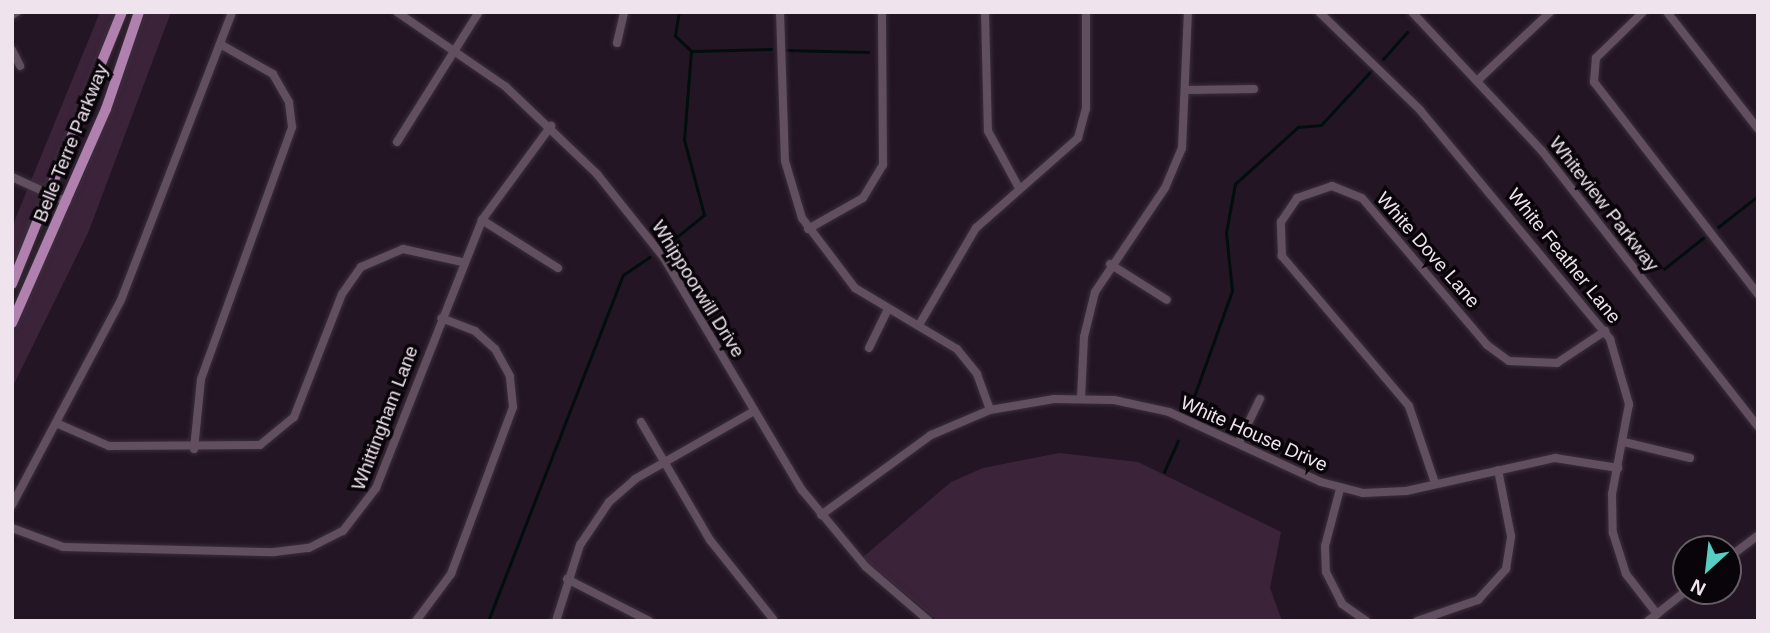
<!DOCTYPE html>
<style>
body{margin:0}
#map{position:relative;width:1770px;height:633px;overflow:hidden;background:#241524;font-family:Helvetica,sans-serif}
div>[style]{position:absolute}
.green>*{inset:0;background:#3b233a}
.stream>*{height:2.5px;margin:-1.25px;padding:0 1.25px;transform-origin:1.25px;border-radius:1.25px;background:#000e0d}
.roads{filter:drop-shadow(0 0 2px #3a2f3a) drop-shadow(0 0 2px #3a2f3a)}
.minor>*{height:8px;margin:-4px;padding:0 4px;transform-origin:4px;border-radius:4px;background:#614f60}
.major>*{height:10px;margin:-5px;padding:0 5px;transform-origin:5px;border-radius:5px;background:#b081ae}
span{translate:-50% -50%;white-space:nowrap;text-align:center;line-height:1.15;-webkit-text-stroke:7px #090409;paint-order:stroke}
.street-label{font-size:19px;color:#efe4ee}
.frame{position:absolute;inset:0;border:14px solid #efe4ee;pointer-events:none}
.north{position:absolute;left:1672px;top:535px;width:70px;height:70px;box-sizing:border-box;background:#090409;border:2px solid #655e65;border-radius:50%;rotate:207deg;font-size:19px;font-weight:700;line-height:28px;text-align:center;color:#efe4ee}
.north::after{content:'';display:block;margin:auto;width:24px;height:32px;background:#56cec4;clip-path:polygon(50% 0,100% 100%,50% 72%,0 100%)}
</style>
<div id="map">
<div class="green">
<div style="clip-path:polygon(100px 12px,119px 12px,12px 275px,12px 227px)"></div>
<div style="clip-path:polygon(145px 12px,171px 12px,88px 233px,12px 388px,12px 333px,90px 160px)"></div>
<div style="clip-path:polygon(1059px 453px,1138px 462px,1281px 532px,1270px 588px,1282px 621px,938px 621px,862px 558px,951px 482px,983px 468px)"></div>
</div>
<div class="stream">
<div style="left:786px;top:50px;width:82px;rotate:1.4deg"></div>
<div style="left:691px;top:51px;width:80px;rotate:-1.4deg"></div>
<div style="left:1383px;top:59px;width:36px;rotate:-48deg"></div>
<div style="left:1718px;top:227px;width:51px;rotate:-37.8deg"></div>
<div style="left:667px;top:245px;width:48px;rotate:-39deg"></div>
<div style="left:704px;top:215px;width:78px;rotate:-104.9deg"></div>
<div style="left:684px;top:140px;width:89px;rotate:-85.5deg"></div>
<div style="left:691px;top:51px;width:22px;rotate:-137deg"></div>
<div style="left:675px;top:36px;width:24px;rotate:-81deg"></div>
<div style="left:1664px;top:269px;width:50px;rotate:-38.5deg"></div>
<div style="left:1191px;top:405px;width:121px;rotate:-70.2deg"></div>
<div style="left:1232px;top:291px;width:58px;rotate:-95.9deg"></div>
<div style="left:1226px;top:233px;width:50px;rotate:-79.6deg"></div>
<div style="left:1235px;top:184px;width:85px;rotate:-42.1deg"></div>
<div style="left:1298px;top:127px;width:23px;rotate:-5deg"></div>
<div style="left:1321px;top:125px;width:75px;rotate:-47.2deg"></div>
<div style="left:1164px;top:472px;width:34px;rotate:-66deg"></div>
<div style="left:488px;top:621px;width:371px;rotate:-68.7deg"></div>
<div style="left:623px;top:275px;width:32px;rotate:-34deg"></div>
</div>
<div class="roads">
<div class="minor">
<div style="left:397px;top:12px;width:132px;rotate:34.5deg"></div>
<div style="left:506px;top:87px;width:126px;rotate:43.7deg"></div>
<div style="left:597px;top:174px;width:107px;rotate:51.4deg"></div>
<div style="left:664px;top:258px;width:270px;rotate:59.3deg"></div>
<div style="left:802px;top:490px;width:100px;rotate:50.3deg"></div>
<div style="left:866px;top:567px;width:83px;rotate:40.6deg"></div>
<div style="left:780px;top:12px;width:149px;rotate:88.1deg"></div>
<div style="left:785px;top:161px;width:59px;rotate:73.4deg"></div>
<div style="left:802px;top:218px;width:88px;rotate:52.9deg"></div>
<div style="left:855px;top:288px;width:119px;rotate:30.9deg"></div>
<div style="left:957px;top:349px;width:32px;rotate:51deg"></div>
<div style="left:977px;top:374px;width:38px;rotate:70deg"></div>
<div style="left:985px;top:12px;width:119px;rotate:88.6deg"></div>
<div style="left:988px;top:131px;width:65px;rotate:61.5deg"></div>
<div style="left:1319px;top:12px;width:141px;rotate:44.1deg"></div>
<div style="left:1420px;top:110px;width:298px;rotate:50.3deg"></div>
<div style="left:1610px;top:339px;width:68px;rotate:73.7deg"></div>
<div style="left:1629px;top:404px;width:92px;rotate:100.7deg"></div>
<div style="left:1612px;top:494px;width:39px;rotate:89deg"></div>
<div style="left:1613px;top:533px;width:43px;rotate:72.4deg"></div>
<div style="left:1626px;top:574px;width:51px;rotate:52.2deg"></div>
<div style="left:1412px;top:12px;width:190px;rotate:46.9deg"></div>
<div style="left:1542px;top:151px;width:350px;rotate:51.9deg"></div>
<div style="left:1643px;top:12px;width:66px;rotate:135.6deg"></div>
<div style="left:1596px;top:58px;width:24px;rotate:95deg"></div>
<div style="left:1594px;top:82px;width:268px;rotate:52.3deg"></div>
<div style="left:1667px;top:12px;width:148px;rotate:52.1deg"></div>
<div style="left:12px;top:15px;width:6px;rotate:-31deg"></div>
<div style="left:617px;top:43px;width:32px;rotate:-77deg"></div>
<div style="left:12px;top:50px;width:18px;rotate:63deg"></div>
<div style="left:1479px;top:79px;width:98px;rotate:-43.3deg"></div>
<div style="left:1188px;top:90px;width:66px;rotate:-0.9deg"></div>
<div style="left:397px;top:142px;width:154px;rotate:-57.8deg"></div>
<div style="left:12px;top:177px;width:60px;rotate:24.4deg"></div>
<div style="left:482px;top:220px;width:90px;rotate:32.3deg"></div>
<div style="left:808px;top:229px;width:63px;rotate:-29.4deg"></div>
<div style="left:863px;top:198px;width:39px;rotate:-59deg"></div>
<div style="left:883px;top:165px;width:153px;rotate:-90.4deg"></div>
<div style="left:1110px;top:264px;width:67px;rotate:32.3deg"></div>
<div style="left:919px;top:325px;width:113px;rotate:-59.6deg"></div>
<div style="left:976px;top:228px;width:136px;rotate:-41.4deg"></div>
<div style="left:1078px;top:138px;width:30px;rotate:-75deg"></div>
<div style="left:1086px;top:109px;width:97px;rotate:-90deg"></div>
<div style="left:869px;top:348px;width:43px;rotate:-64deg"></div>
<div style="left:1081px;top:398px;width:61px;rotate:-87.2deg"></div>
<div style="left:1084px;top:337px;width:46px;rotate:-76.3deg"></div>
<div style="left:1095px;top:292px;width:125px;rotate:-56.1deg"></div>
<div style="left:1165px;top:188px;width:43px;rotate:-67deg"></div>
<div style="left:1182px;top:148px;width:136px;rotate:-87.5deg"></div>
<div style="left:641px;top:422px;width:137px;rotate:59.7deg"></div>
<div style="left:710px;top:540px;width:101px;rotate:51.4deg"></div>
<div style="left:56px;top:423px;width:58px;rotate:23.5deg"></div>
<div style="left:109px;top:446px;width:151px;rotate:-0.4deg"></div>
<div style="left:260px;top:445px;width:44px;rotate:-39.5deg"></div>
<div style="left:294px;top:417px;width:132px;rotate:-68.7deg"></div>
<div style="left:342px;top:294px;width:33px;rotate:-55deg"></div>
<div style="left:361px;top:267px;width:46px;rotate:-23.2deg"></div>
<div style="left:403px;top:249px;width:60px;rotate:12.4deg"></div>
<div style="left:1239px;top:442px;width:48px;rotate:-64deg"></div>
<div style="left:1624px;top:442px;width:68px;rotate:13.6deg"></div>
<div style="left:194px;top:449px;width:70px;rotate:-84.3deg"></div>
<div style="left:201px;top:379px;width:268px;rotate:-70.1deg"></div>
<div style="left:292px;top:127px;width:25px;rotate:-97deg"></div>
<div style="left:289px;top:102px;width:32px;rotate:-120deg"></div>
<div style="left:273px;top:74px;width:61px;rotate:-150.5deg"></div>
<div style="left:1435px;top:483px;width:81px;rotate:-108.7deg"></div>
<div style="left:1409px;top:406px;width:197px;rotate:-130.3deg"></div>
<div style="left:1282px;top:256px;width:34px;rotate:-92deg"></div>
<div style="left:1281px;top:222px;width:29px;rotate:-56deg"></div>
<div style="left:1297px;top:198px;width:37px;rotate:-19deg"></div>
<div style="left:1332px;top:186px;width:32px;rotate:22deg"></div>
<div style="left:1362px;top:198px;width:193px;rotate:49.6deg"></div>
<div style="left:1487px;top:345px;width:27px;rotate:36deg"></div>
<div style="left:1509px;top:361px;width:48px;rotate:2.4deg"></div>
<div style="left:1557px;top:363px;width:58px;rotate:-33.7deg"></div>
<div style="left:1340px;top:489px;width:59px;rotate:104.7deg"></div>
<div style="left:1325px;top:546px;width:26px;rotate:88deg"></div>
<div style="left:1326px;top:572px;width:36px;rotate:63deg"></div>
<div style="left:1342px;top:604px;width:29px;rotate:35deg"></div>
<div style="left:12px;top:505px;width:232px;rotate:-62deg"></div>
<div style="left:121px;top:300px;width:309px;rotate:-68.9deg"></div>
<div style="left:821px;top:515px;width:136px;rotate:-36deg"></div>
<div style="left:931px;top:435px;width:64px;rotate:-23deg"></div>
<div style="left:990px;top:410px;width:65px;rotate:-9.8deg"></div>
<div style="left:1054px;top:399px;width:60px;rotate:1deg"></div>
<div style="left:1114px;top:400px;width:56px;rotate:12.3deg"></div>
<div style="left:1169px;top:412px;width:167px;rotate:24.7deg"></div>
<div style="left:1321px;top:482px;width:43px;rotate:14.7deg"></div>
<div style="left:1363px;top:493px;width:43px;rotate:-2.7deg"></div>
<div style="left:1406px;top:491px;width:153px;rotate:-12.5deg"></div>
<div style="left:1555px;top:458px;width:64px;rotate:9deg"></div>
<div style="left:12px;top:528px;width:54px;rotate:20.4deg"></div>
<div style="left:63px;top:547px;width:211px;rotate:1.4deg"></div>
<div style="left:274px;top:552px;width:35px;rotate:-7deg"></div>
<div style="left:309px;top:548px;width:38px;rotate:-27deg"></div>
<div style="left:343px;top:531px;width:54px;rotate:-52.5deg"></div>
<div style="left:376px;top:488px;width:288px;rotate:-68.4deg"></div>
<div style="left:482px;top:220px;width:117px;rotate:-53.7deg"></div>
<div style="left:1728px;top:558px;width:38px;rotate:-37deg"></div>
<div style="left:567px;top:579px;width:92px;rotate:27.1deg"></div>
<div style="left:416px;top:621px;width:59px;rotate:-53.3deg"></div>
<div style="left:451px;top:574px;width:178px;rotate:-69.6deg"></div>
<div style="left:513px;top:407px;width:31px;rotate:-96deg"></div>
<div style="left:510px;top:376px;width:31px;rotate:-119deg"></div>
<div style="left:495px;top:349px;width:27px;rotate:-138deg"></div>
<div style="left:475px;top:331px;width:36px;rotate:-159deg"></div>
<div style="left:556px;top:621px;width:80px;rotate:-72.5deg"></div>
<div style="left:580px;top:545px;width:52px;rotate:-56deg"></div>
<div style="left:609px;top:502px;width:35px;rotate:-41deg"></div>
<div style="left:635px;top:479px;width:137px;rotate:-29.7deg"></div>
<div style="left:1417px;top:621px;width:65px;rotate:-19deg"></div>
<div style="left:1478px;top:600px;width:42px;rotate:-47.9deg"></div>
<div style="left:1506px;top:569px;width:33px;rotate:-81deg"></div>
<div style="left:1511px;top:536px;width:67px;rotate:-101.1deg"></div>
<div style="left:1648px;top:621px;width:48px;rotate:-38.3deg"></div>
</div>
<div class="major">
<div style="left:12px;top:284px;width:293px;rotate:-68deg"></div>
<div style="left:12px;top:323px;width:234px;rotate:-66.3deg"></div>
<div style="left:106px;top:109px;width:102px;rotate:-71.2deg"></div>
</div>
</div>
<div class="street-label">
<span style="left:71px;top:143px;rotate:-68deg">Belle Terre Parkway</span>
<span style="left:1604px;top:204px;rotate:52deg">Whiteview Parkway</span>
<span style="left:1428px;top:250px;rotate:49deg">White Dove Lane</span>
<span style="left:1564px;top:256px;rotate:51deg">White Feather Lane</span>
<span style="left:698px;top:289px;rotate:58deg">Whippoorwill Drive</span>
<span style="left:385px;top:418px;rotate:-69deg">Whittingham Lane</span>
<span style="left:1254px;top:434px;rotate:24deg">White House Drive</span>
</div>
<div class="frame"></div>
<div class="north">N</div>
</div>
